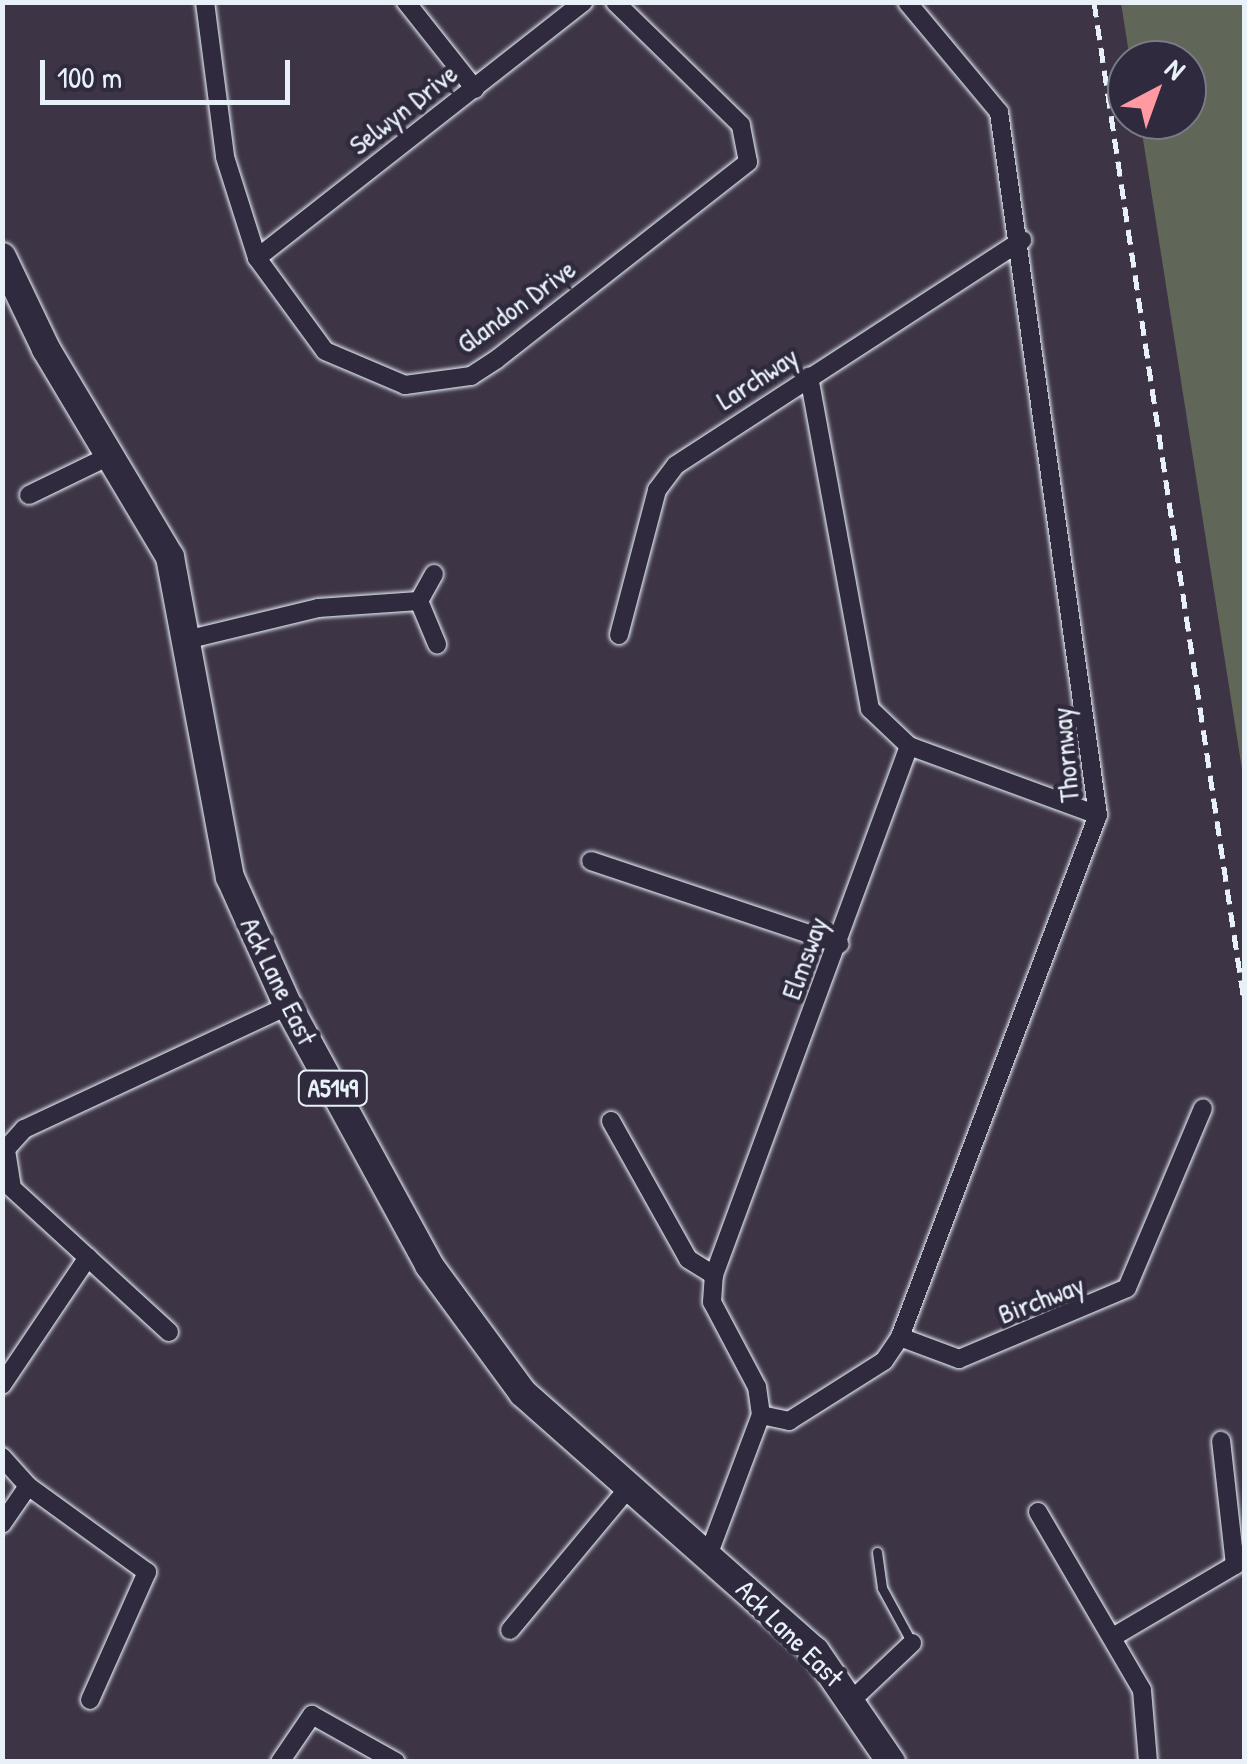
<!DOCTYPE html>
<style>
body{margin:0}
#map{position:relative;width:1247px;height:1764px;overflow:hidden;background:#3d3445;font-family:"Patrick Hand",sans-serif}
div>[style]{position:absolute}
.green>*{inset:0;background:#606658}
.roads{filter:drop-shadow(0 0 2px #e8f1f8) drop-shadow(0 0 2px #e8f1f8)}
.service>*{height:9px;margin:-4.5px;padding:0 4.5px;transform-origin:4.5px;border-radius:4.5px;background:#2f2a3d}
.minor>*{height:18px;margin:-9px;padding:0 9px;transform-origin:9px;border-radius:9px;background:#2f2a3d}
.primary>*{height:28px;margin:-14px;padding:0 14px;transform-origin:14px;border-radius:14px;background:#2f2a3d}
.rail>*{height:5px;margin-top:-2.5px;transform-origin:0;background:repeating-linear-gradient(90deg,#e8f1f8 0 15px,transparent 0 23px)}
span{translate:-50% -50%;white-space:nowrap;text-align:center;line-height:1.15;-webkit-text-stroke:9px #2f2a3d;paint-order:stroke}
.shield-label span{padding:2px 8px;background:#2f2a3d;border:2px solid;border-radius:8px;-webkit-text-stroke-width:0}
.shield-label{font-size:25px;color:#e8f1f8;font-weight:700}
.street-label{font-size:28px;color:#e8f1f8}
.frame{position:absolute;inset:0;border:5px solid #e8f1f8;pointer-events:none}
.north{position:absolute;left:1107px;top:40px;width:100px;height:100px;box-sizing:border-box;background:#2f2a3d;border:2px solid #797a88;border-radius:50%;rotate:41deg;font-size:28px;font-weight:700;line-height:40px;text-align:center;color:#e8f1f8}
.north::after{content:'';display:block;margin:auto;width:35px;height:45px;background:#ff9aa2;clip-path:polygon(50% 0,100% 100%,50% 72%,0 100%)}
.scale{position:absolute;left:40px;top:60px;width:250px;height:45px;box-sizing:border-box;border:5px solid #e8f1f8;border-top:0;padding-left:12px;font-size:30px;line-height:35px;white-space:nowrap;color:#e8f1f8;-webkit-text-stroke:8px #2f2a3d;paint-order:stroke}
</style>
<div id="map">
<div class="green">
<div style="clip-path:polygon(1121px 3px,1244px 3px,1244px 782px,1140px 120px,1187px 120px,1187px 60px,1130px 60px)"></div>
</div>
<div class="roads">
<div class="service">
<div style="left:877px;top:1552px;width:36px;rotate:82deg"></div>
<div style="left:882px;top:1588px;width:63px;rotate:61.4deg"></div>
</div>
<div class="minor">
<div style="left:205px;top:2px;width:156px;rotate:82.6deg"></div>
<div style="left:225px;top:157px;width:106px;rotate:72.4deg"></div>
<div style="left:257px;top:258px;width:115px;rotate:53.8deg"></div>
<div style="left:325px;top:351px;width:87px;rotate:23deg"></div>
<div style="left:405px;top:385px;width:67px;rotate:-7.8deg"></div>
<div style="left:471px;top:376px;width:31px;rotate:-33deg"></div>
<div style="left:497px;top:359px;width:319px;rotate:-38.1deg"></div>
<div style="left:748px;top:162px;width:38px;rotate:-101deg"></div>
<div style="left:741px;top:125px;width:176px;rotate:-135.7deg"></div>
<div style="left:406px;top:2px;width:111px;rotate:51.6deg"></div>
<div style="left:257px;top:258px;width:415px;rotate:-38.1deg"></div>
<div style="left:29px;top:495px;width:93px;rotate:-26deg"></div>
<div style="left:419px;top:601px;width:31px;rotate:-61deg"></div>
<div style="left:619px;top:635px;width:150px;rotate:-75.3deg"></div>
<div style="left:657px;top:490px;width:31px;rotate:-53deg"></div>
<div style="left:676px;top:465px;width:413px;rotate:-33deg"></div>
<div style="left:190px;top:639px;width:132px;rotate:-13.6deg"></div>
<div style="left:318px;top:608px;width:101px;rotate:-4deg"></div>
<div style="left:419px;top:601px;width:47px;rotate:67.3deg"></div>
<div style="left:909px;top:746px;width:201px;rotate:20.1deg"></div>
<div style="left:591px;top:861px;width:262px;rotate:18.5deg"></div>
<div style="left:611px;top:1121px;width:158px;rotate:60.8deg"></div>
<div style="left:688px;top:1259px;width:31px;rotate:32deg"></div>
<div style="left:169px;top:1332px;width:213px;rotate:-137.5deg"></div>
<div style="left:12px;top:1188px;width:39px;rotate:-99deg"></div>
<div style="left:6px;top:1149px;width:27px;rotate:-48deg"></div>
<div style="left:24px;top:1129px;width:291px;rotate:-25deg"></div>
<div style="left:900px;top:1337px;width:63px;rotate:20.4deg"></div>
<div style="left:959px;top:1359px;width:182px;rotate:-22.9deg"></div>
<div style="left:1127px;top:1288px;width:195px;rotate:-67.1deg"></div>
<div style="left:2px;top:1385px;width:154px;rotate:-56.1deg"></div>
<div style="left:761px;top:1415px;width:29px;rotate:12deg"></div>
<div style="left:789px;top:1421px;width:112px;rotate:-32.3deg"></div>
<div style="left:884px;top:1361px;width:29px;rotate:-56deg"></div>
<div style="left:900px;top:1337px;width:558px;rotate:-69.23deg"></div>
<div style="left:1098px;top:815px;width:710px;rotate:-98.02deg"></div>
<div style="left:999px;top:112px;width:143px;rotate:-129.9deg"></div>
<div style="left:2px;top:1457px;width:39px;rotate:48deg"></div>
<div style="left:28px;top:1486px;width:147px;rotate:35.9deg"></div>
<div style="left:147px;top:1572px;width:140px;rotate:114deg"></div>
<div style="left:1038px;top:1512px;width:206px;rotate:59.7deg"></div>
<div style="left:1142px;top:1690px;width:72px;rotate:85.2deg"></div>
<div style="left:2px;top:1524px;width:46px;rotate:-55.6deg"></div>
<div style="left:709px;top:1553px;width:147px;rotate:-69.4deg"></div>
<div style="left:761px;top:1415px;width:28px;rotate:-98deg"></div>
<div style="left:757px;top:1387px;width:96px;rotate:-117.9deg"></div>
<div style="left:712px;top:1302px;width:27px;rotate:-86deg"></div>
<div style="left:714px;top:1275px;width:564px;rotate:-69.77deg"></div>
<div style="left:909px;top:746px;width:54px;rotate:-136.5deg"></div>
<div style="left:870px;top:709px;width:338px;rotate:-100.4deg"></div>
<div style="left:510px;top:1630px;width:187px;rotate:-50.2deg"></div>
<div style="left:1113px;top:1637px;width:142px;rotate:-30.5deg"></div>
<div style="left:1235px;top:1565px;width:125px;rotate:-96.4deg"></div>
<div style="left:854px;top:1698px;width:80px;rotate:-43.5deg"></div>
<div style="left:280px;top:1762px;width:57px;rotate:-55.8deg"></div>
<div style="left:312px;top:1715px;width:96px;rotate:29.2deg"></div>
</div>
<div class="primary">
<div style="left:2px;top:257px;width:102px;rotate:64.4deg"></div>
<div style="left:46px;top:349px;width:242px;rotate:59.2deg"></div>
<div style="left:170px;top:557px;width:326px;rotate:79.4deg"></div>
<div style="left:230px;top:877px;width:141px;rotate:65.8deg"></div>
<div style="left:288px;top:1006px;width:295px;rotate:61.4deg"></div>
<div style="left:429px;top:1265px;width:159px;rotate:53.7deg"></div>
<div style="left:523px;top:1393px;width:390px;rotate:41.5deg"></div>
<div style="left:815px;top:1651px;width:135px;rotate:55.6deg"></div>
</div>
</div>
<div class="rail">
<div style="left:1094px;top:2px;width:1010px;rotate:81.46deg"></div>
</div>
<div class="shield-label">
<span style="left:333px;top:1088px">A5149</span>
</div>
<div class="street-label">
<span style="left:403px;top:109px;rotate:-38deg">Selwyn Drive</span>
<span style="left:516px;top:306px;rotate:-36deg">Glandon Drive</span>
<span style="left:757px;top:378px;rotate:-33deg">Larchway</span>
<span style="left:1065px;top:755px;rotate:-95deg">Thornway</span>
<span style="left:804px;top:958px;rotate:-70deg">Elmsway</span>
<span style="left:279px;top:981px;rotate:64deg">Ack Lane East</span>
<span style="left:1041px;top:1299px;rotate:-21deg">Birchway</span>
<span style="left:790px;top:1633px;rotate:45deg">Ack Lane East</span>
</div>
<div class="frame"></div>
<div class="north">N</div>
<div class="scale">100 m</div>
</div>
